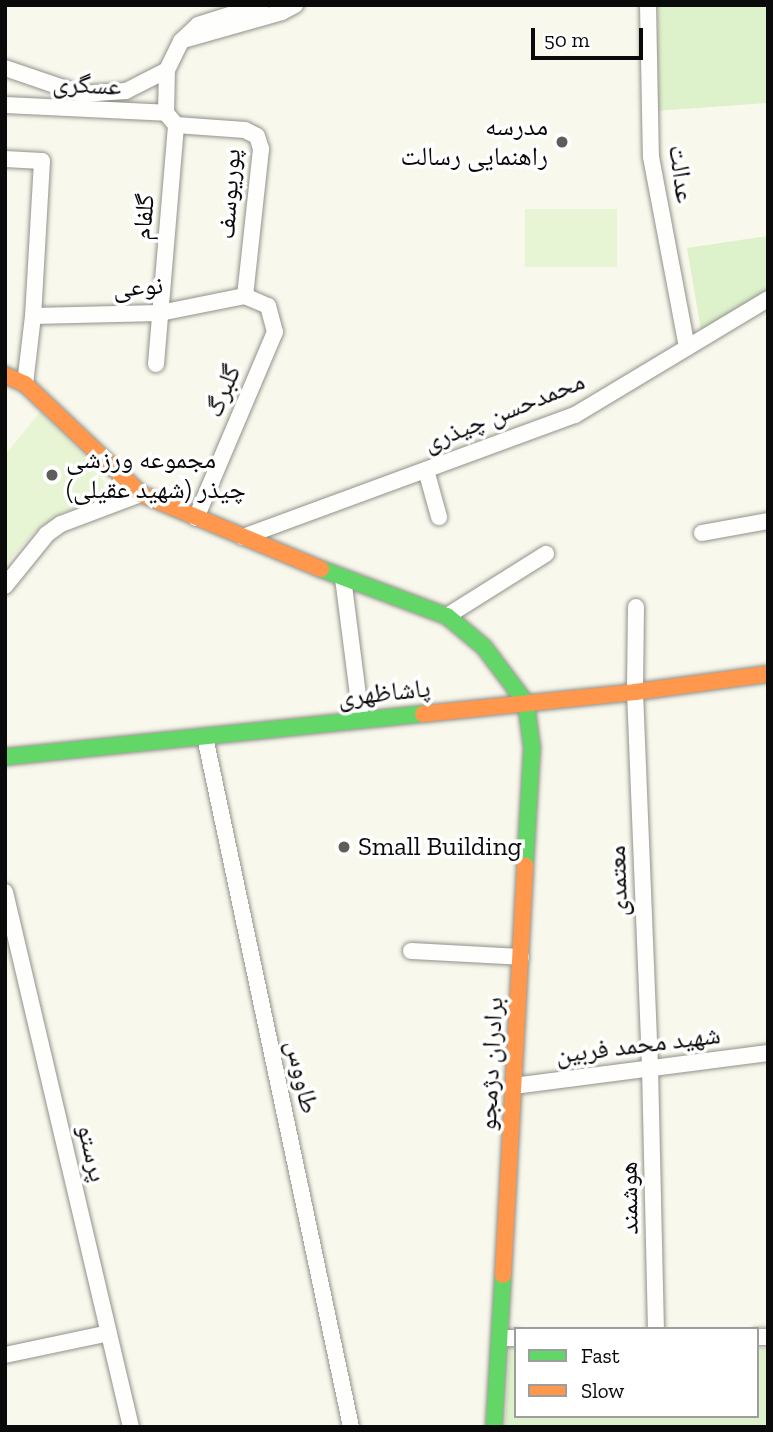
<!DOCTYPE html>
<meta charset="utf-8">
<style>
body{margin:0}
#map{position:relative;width:773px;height:1432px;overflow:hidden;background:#f9f8ec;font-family:"Zilla Slab","Noto Naskh Arabic",serif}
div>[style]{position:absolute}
.green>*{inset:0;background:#ddf1ca}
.pitch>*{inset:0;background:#e8f5d4;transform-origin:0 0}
.roads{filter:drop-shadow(0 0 2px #92918c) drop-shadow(0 0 2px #92918c)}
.street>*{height:16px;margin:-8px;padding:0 8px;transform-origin:8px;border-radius:8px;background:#fefefc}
.fast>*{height:16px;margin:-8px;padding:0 8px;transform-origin:8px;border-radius:8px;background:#63d668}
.slow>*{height:16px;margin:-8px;padding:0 8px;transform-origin:8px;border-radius:8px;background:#ff974d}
.dots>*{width:19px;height:19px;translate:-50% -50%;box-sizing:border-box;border:4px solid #fff;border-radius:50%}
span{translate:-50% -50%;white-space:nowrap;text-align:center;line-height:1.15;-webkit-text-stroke:7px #fff;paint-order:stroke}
.street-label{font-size:26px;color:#0a0a0a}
.poi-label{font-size:26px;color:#0a0a0a}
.right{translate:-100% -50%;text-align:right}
.left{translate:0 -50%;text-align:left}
.frame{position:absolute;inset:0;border:7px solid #0a0a0a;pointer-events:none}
.legend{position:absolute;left:514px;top:1327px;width:245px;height:91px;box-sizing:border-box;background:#fff;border:2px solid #9d9d9d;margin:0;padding:9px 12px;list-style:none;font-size:21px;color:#0a0a0a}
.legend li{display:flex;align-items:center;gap:14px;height:35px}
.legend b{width:35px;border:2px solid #9d9d9d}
.scale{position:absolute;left:531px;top:28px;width:112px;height:32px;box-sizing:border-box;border:4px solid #0a0a0a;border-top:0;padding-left:9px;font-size:21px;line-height:24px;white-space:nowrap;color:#0a0a0a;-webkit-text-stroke:5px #fff;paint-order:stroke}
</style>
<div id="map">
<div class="green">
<div style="clip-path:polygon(658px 5px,768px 5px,768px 112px,767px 103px,656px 111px)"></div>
<div style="clip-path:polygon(768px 236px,768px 291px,701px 330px,687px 248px)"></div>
<div style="clip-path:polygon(510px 1342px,516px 1342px,516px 1416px,757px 1416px,757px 1348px,768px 1348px,768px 1427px,505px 1427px)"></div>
</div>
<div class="pitch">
<div style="left:617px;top:209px;width:58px;height:92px;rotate:90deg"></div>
<div style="clip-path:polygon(40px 412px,86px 457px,113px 494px,105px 502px,64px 512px,34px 532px,5px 565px,5px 455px)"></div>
</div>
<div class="roads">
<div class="street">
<div style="left:648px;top:5px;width:152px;rotate:88.9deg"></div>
<div style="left:651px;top:157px;width:194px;rotate:79.3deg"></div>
<div style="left:183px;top:40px;width:103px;rotate:-15.8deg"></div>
<div style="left:282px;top:12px;width:15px;rotate:-28deg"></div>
<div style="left:5px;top:68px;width:80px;rotate:18.9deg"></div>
<div style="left:81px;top:94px;width:45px;rotate:-3.8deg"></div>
<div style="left:126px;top:91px;width:46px;rotate:-27.1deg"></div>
<div style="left:5px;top:105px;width:161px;rotate:2.8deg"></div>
<div style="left:176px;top:125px;width:69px;rotate:4.1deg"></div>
<div style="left:245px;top:130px;width:13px;rotate:27deg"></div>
<div style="left:257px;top:136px;width:14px;rotate:73deg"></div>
<div style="left:261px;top:149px;width:148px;rotate:96.2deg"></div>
<div style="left:176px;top:125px;width:16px;rotate:-130deg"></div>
<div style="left:166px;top:113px;width:43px;rotate:-88.7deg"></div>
<div style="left:167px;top:70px;width:32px;rotate:-64deg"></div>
<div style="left:181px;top:41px;width:23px;rotate:-43deg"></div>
<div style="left:198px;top:25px;width:66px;rotate:-17.6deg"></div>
<div style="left:5px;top:159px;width:37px;rotate:3deg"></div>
<div style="left:42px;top:161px;width:155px;rotate:93.3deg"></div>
<div style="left:33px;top:316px;width:68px;rotate:96.7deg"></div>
<div style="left:33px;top:316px;width:127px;rotate:-1.4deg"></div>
<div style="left:160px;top:313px;width:87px;rotate:-11.3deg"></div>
<div style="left:156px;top:364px;width:240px;rotate:-85.2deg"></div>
<div style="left:426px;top:470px;width:49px;rotate:74.5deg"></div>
<div style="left:196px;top:518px;width:202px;rotate:-67deg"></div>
<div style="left:275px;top:332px;width:27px;rotate:-105deg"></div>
<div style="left:268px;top:306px;width:25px;rotate:-157deg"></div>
<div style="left:702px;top:533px;width:67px;rotate:-10.3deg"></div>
<div style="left:243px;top:537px;width:354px;rotate:-20.2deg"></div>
<div style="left:575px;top:415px;width:225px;rotate:-31deg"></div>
<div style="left:343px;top:578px;width:142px;rotate:82.7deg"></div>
<div style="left:5px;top:586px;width:67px;rotate:-51.1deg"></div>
<div style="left:47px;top:534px;width:17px;rotate:-36deg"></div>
<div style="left:61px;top:524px;width:85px;rotate:-20.6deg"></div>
<div style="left:636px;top:607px;width:85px;rotate:90.7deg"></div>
<div style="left:635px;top:692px;width:375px;rotate:87.7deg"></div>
<div style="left:650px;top:1067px;width:262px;rotate:88.7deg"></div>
<div style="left:447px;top:616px;width:117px;rotate:-32.1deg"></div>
<div style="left:205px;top:737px;width:705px;rotate:78.05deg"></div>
<div style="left:5px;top:892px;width:550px;rotate:76.75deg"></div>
<div style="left:411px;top:951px;width:110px;rotate:3.1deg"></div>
<div style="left:514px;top:1086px;width:256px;rotate:-7.4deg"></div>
<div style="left:757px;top:1337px;width:11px"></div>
<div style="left:501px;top:1338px;width:15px"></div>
<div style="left:5px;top:1355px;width:106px;rotate:-11.9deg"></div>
</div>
<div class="fast">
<div style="left:321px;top:569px;width:134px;rotate:20.5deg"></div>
<div style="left:447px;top:616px;width:48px;rotate:40deg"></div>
<div style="left:484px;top:647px;width:70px;rotate:53.1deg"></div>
<div style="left:526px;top:703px;width:45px;rotate:82.4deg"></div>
<div style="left:532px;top:748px;width:118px;rotate:93.4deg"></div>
<div style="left:5px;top:757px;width:420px;rotate:-5.9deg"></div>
<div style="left:494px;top:1427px;width:152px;rotate:-86.6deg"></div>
</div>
<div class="slow">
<div style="left:5px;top:375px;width:22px;rotate:24deg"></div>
<div style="left:25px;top:384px;width:160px;rotate:43.5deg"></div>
<div style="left:141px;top:494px;width:195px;rotate:22.6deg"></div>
<div style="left:423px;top:714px;width:213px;rotate:-5.9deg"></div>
<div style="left:635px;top:692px;width:134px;rotate:-7.7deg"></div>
<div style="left:503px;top:1275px;width:410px;rotate:-86.9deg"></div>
</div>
</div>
<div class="dots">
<div style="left:562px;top:142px;background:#5e5d59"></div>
<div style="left:52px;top:475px;background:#5e5d59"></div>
<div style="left:344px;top:847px;background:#5e5d59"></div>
</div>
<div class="street-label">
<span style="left:87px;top:85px;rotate:3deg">عسگری</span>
<span style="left:681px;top:174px;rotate:82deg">عدالت</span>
<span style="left:229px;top:194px;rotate:-86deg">پوریوسف</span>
<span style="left:144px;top:217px;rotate:-85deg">گلفام</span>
<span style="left:138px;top:287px;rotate:-4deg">نوعی</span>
<span style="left:223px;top:391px;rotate:-67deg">گلبرگ</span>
<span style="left:504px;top:412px;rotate:-22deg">محمدحسن چیذری</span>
<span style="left:384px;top:693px;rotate:-6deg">پاشاظهری</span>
<span style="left:618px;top:881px;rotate:-92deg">معتمدی</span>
<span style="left:638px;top:1045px;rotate:-7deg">شهید محمد فربین</span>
<span style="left:491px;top:1064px;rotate:-87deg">برادران دژمجو</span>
<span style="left:302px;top:1077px;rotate:78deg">طاووس</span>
<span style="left:92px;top:1153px;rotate:77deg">پرستو</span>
<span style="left:629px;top:1198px;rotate:-91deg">هوشمند</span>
</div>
<div class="poi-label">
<span class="right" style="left:548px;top:142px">مدرسه<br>راهنمایی رسالت</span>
<span class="left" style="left:66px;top:475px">مجموعه ورزشی<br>چیذر (شهید عقیلی)</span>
<span class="left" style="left:358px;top:847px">Small Building</span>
</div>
<div class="frame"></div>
<ul class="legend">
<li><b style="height:9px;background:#63d668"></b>Fast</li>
<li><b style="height:9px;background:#ff974d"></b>Slow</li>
</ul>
<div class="scale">50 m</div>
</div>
